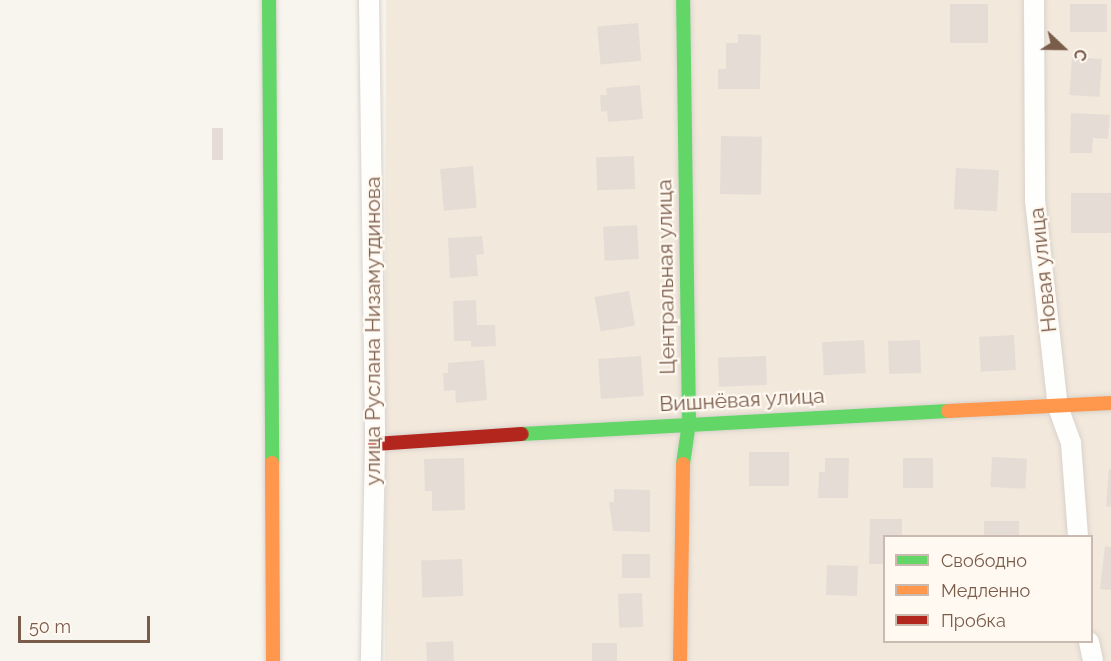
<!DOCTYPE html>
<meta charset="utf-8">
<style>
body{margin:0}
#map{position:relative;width:1111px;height:661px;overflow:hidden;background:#f8f5ee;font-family:Raleway,sans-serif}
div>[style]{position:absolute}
.residential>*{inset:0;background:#f2e8db}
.building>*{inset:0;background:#e5ddd5;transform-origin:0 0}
.roads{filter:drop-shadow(0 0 2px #d8d2cc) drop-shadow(0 0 2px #d8d2cc)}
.street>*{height:20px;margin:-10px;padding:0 10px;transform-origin:10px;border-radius:10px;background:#fefefc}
.fast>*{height:14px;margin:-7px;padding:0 7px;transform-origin:7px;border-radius:7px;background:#63d668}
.slow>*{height:14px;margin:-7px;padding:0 7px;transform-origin:7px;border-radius:7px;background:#ff974d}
.jam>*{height:14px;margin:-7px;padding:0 7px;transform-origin:7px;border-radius:7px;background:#b3261e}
span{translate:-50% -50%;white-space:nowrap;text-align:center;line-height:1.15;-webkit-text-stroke:4.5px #fff9f1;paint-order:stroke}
.street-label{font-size:21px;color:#7a5c4b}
.legend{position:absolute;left:883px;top:535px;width:210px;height:108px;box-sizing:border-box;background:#fff9f1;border:2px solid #cabaaf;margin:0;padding:8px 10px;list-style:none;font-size:18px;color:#7a5c4b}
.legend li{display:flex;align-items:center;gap:12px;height:30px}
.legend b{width:30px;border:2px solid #cabaaf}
.north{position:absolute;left:1033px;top:18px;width:60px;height:60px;-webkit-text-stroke:4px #fff9f1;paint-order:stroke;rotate:112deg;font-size:16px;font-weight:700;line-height:24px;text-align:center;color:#7a5c4b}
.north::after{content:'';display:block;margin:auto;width:21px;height:27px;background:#7a5c4b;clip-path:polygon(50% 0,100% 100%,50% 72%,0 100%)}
.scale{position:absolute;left:18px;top:616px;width:132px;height:27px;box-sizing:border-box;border:3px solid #7a5c4b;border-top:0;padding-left:8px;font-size:18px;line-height:21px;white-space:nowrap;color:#7a5c4b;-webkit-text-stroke:4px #fff9f1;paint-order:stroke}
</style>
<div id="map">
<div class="residential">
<div style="clip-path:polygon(evenodd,386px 0,1111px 0,1111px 661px,385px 661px,386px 0,884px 536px,1092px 536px,1092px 642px,884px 642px,884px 536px)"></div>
</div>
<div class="building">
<div style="left:950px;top:4px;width:38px;height:39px"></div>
<div style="left:1107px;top:4px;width:28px;height:37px;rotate:90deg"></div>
<div style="left:638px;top:23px;width:38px;height:41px;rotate:85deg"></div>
<div style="clip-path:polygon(738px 34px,761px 35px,760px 89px,718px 89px,718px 69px,726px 69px,726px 43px,738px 43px)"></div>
<div style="left:1072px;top:57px;width:30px;height:38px;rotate:4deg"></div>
<div style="clip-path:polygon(640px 85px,643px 119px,608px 122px,607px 111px,601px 112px,600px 95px,607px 95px,606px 88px)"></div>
<div style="clip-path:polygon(1071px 113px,1110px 115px,1108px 139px,1093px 138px,1092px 153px,1070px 153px)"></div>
<div style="left:212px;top:128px;width:11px;height:32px"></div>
<div style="left:721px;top:136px;width:41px;height:58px;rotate:1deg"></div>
<div style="left:634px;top:156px;width:33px;height:38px;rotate:88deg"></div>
<div style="left:473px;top:166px;width:42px;height:33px;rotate:85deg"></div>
<div style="left:956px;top:168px;width:43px;height:41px;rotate:3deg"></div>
<div style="left:1071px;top:193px;width:40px;height:40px"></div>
<div style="left:637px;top:225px;width:34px;height:34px;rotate:87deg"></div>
<div style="clip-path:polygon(482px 236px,484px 254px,476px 255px,478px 276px,450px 278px,448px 238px)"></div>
<div style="left:629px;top:291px;width:35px;height:35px;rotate:80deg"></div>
<div style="clip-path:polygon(476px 300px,477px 325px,495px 325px,496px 346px,471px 347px,471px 341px,454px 341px,453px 301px)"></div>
<div style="left:1014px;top:335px;width:35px;height:35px;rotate:87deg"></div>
<div style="left:864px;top:340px;width:33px;height:42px;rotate:87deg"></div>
<div style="left:920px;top:340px;width:33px;height:32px;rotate:88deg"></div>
<div style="left:641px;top:356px;width:40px;height:43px;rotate:86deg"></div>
<div style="left:766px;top:356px;width:29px;height:48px;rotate:88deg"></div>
<div style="clip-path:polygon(484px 360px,487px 400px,456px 403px,455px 390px,444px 391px,443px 373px,448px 373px,448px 363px)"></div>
<div style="left:789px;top:452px;width:34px;height:40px;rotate:90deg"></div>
<div style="left:992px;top:457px;width:35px;height:30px;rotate:3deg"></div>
<div style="clip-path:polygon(464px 458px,465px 510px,432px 511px,432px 491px,425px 491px,424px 459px)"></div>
<div style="clip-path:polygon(825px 458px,849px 458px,848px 498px,818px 498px,819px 472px,825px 472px)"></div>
<div style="left:933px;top:458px;width:30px;height:30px;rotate:90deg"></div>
<div style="clip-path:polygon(1109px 469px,1111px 469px,1111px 507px,1106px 506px)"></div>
<div style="clip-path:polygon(614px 489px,650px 490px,650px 532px,613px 531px,609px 502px,614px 502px)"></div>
<div style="clip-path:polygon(870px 519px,902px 519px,902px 536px,884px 536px,884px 564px,869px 564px)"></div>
<div style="left:1019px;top:521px;width:15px;height:35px;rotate:90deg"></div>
<div style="clip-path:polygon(1105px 546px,1111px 547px,1111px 590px,1100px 589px)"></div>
<div style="left:650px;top:554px;width:24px;height:28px;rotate:90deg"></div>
<div style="left:462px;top:559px;width:37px;height:41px;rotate:88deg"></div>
<div style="left:827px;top:565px;width:31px;height:30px;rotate:2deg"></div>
<div style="left:642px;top:593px;width:34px;height:24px;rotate:88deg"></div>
<div style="left:453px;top:641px;width:20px;height:27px;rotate:87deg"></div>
<div style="left:617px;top:643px;width:18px;height:25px;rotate:90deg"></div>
</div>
<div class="roads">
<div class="street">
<div style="left:369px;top:0;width:444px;rotate:89.2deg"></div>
<div style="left:375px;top:444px;width:217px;rotate:91.1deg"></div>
<div style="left:1034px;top:0;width:200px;rotate:89.7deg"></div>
<div style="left:1035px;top:200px;width:208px;rotate:83.7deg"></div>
<div style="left:1058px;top:407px;width:38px;rotate:70deg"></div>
<div style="left:1071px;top:443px;width:93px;rotate:85.7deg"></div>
<div style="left:1089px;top:642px;width:19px;rotate:78deg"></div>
</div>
<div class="fast">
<div style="left:269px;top:0;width:463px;rotate:89.6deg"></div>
<div style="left:522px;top:434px;width:427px;rotate:-3.1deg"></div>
<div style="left:683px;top:464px;width:41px;rotate:-81.7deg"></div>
<div style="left:689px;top:423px;width:423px;rotate:-90.8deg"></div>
</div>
<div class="slow">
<div style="left:948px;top:411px;width:163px;rotate:-2.8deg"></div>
<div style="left:272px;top:463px;width:198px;rotate:89.7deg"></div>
<div style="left:680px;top:661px;width:197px;rotate:-89.1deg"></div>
</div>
<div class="jam">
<div style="left:375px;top:444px;width:147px;rotate:-3.9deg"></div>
</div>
</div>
<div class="street-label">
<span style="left:1043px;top:270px;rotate:-96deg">Новая улица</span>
<span style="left:666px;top:277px;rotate:-91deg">Центральная улица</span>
<span style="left:373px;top:331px;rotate:-90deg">улица Руслана Низамутдинова</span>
<span style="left:742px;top:400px;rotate:-3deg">Вишнёвая улица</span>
</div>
<ul class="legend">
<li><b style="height:8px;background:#63d668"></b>Свободно</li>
<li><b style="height:8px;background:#ff974d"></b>Медленно</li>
<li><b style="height:8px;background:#b3261e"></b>Пробка</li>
</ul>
<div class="north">С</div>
<div class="scale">50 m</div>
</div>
